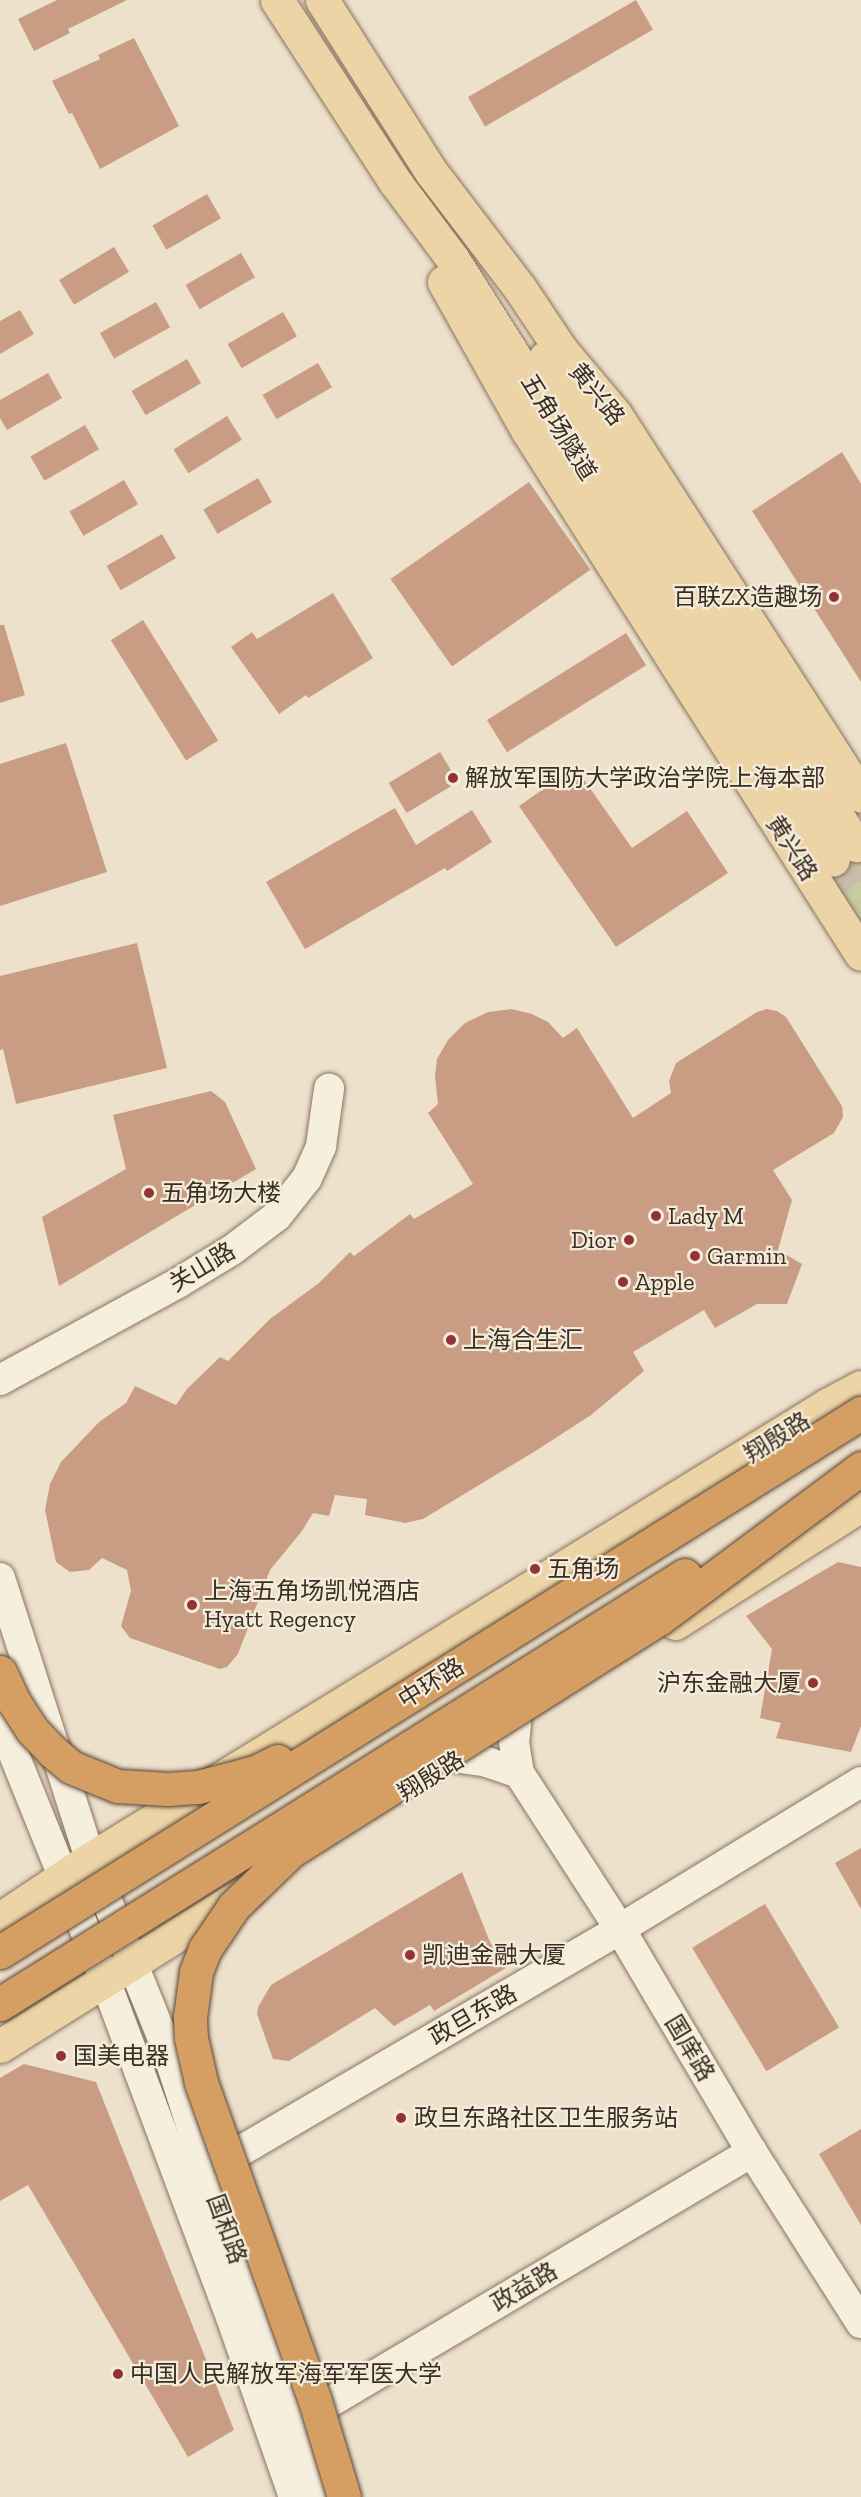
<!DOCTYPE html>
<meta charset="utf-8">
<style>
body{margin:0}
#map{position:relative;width:861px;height:2497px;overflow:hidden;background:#ede1cb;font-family:"Zilla Slab","Noto Sans SC",serif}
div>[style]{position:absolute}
.green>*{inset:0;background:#c7cb9f}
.building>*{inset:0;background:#c89d83;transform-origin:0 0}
.major-tunnel>*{height:33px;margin-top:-16.5px;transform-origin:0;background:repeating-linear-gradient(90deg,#c9bda9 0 33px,transparent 0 49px)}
.roads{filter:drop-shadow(0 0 2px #897460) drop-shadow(0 0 2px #897460)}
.minor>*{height:30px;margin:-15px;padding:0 15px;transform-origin:15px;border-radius:15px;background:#f7efde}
.major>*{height:33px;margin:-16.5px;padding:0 16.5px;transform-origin:16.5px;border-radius:16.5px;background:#ecd4a6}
.bridges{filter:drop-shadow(0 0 2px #574333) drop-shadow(0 0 2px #574333)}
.highway-bridge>*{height:33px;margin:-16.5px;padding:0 16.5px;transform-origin:16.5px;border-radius:16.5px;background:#d59e62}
.dots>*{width:16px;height:16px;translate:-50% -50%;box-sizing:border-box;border:3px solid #f4ecda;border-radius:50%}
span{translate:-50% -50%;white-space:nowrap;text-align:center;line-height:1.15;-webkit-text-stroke:4.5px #f4ecda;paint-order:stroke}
.street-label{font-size:24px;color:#3a2d22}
.poi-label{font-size:24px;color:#3a2d22}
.right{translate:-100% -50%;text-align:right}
.left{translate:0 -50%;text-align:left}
</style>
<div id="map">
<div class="green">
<div style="clip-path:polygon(861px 852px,861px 922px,824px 875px)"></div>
</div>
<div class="building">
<div style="clip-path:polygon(57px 0,127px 0,68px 29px,70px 33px,34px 51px,18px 19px)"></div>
<div style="left:636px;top:0;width:34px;height:194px;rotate:60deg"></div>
<div style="clip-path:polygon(134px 38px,179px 126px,100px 169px,72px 113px,69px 114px,52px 81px,100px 59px,98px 55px)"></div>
<div style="left:207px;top:194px;width:28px;height:63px;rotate:60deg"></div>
<div style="left:114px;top:247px;width:29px;height:64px;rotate:59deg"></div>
<div style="left:241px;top:253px;width:28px;height:64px;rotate:60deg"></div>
<div style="left:156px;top:302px;width:29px;height:64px;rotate:61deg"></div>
<div style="clip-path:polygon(20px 310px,34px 334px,0 354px,0 321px)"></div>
<div style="left:283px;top:312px;width:28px;height:64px;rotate:60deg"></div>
<div style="left:187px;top:359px;width:28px;height:64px;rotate:60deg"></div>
<div style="left:318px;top:363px;width:28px;height:64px;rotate:60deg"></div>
<div style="clip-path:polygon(48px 373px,62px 398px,7px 430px,0 418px,0 400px)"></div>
<div style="left:227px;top:416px;width:28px;height:63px;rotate:58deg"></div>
<div style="left:85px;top:425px;width:28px;height:63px;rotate:60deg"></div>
<div style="clip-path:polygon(842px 452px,861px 484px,861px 682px,752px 511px)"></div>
<div style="left:258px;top:478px;width:28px;height:63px;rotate:60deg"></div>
<div style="left:124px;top:480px;width:28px;height:63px;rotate:60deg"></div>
<div style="left:529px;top:482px;width:107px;height:169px;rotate:55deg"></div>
<div style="left:162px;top:534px;width:28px;height:64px;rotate:60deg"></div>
<div style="clip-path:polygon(333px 593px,373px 658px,308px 698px,306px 695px,279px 714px,231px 647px,252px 632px,257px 639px)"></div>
<div style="left:143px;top:620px;width:142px;height:38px;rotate:58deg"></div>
<div style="clip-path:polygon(0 625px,4px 625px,25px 695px,0 703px)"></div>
<div style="left:626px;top:633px;width:38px;height:164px;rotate:58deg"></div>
<div style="clip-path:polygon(66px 743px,107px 872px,0 906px,0 764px)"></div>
<div style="left:440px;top:752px;width:35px;height:60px;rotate:59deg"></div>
<div style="clip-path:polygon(575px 767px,632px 848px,687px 811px,728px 873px,616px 947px,519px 806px)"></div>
<div style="clip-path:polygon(395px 808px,416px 845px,472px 810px,492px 842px,447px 871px,445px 868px,305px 949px,266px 882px)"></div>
<div style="clip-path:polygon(137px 943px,167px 1068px,16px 1104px,3px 1049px,0 1050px,0 976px)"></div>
<div style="clip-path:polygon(511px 1009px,532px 1014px,548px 1022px,563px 1038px,577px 1028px,633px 1118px,671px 1093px,669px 1081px,676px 1063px,757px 1012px,767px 1009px,777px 1011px,786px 1017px,842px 1106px,843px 1117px,834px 1133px,773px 1170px,792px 1200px,778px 1250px,802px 1264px,787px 1304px,757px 1304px,715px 1328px,704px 1310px,633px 1352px,644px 1371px,591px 1415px,537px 1450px,423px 1519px,405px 1523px,365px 1515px,367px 1499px,335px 1495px,329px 1516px,313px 1513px,302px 1531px,270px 1570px,238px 1654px,227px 1667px,220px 1669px,130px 1638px,121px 1626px,131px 1591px,127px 1570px,102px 1558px,89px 1570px,70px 1572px,56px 1562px,45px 1510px,50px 1484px,61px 1462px,99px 1422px,126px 1403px,135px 1386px,176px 1405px,187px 1389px,220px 1357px,228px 1361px,270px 1319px,319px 1283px,350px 1252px,354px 1256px,410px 1214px,414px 1219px,473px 1184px,428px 1113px,438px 1104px,435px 1077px,437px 1059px,448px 1040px,465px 1023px,488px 1012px)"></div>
<div style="clip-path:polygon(211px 1091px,225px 1102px,256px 1169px,59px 1286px,42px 1217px,126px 1169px,113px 1115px)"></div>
<div style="clip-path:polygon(838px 1562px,861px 1567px,861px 1726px,851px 1752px,776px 1738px,781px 1723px,760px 1718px,772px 1649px,746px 1616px)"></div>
<div style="clip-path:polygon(861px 1848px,861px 1909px,835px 1863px)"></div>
<div style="clip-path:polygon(462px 1872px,490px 1942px,506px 1968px,434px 2011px,430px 2005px,394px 2026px,375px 2008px,289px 2061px,273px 2059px,257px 2014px,258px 2007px,271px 1985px)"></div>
<div style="left:765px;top:1904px;width:144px;height:85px;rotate:59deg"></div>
<div style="clip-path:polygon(24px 2064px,96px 2082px,234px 2430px,188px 2457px,28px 2185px,0 2201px,0 2078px)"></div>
<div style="clip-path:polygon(861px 2129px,861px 2225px,819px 2154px)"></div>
</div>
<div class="major-tunnel">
<div style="left:833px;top:860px;width:50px;rotate:55.7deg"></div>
</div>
<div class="roads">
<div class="minor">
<div style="left:0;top:1380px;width:203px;rotate:-28.6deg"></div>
<div style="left:178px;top:1283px;width:63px;rotate:-31.4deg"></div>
<div style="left:232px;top:1250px;width:56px;rotate:-37.1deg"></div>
<div style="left:277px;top:1216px;width:48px;rotate:-51.7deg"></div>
<div style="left:307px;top:1178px;width:35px;rotate:-66deg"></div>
<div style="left:321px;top:1146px;width:58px;rotate:-82deg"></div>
<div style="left:0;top:1578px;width:295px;rotate:72.2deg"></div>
<div style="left:90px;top:1859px;width:200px;rotate:67.9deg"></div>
<div style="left:165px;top:2044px;width:133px;rotate:72.1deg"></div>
<div style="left:206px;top:2171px;width:198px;rotate:69.6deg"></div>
<div style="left:275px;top:2357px;width:147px;rotate:72.2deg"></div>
<div style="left:0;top:1720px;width:280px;rotate:68deg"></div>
<div style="left:105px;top:1980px;width:360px;rotate:69.5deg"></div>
<div style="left:231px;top:2317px;width:191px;rotate:70.7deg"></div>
<div style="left:516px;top:1724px;width:18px;rotate:96deg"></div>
<div style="left:514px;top:1742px;width:31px;rotate:81deg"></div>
<div style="left:519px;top:1773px;width:186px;rotate:57.1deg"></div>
<div style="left:620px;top:1929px;width:259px;rotate:59.4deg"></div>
<div style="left:752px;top:2152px;width:203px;rotate:57.5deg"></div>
<div style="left:460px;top:1758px;width:27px;rotate:8deg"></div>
<div style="left:487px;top:1762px;width:34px;rotate:19deg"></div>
<div style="left:208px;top:2170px;width:477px;rotate:-30.3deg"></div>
<div style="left:620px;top:1929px;width:282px;rotate:-31.4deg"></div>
<div style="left:298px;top:2421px;width:528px;rotate:-30.65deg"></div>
</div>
<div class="major">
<div style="left:277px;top:0;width:218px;rotate:57deg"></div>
<div style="left:396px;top:183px;width:94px;rotate:53.3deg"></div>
<div style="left:452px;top:258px;width:712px;rotate:57.67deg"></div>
<div style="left:322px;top:0;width:205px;rotate:57.6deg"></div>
<div style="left:432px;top:173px;width:143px;rotate:52.7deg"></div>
<div style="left:519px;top:287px;width:76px;rotate:56.3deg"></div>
<div style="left:561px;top:350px;width:84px;rotate:49.8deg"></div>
<div style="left:615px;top:414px;width:454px;rotate:57.2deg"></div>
<div style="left:444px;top:282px;width:170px;rotate:60.7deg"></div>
<div style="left:527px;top:430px;width:621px;rotate:57.49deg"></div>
<div style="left:545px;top:358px;width:578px;rotate:57.44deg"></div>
<div style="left:675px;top:1623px;width:220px;rotate:-32.4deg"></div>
<div style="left:0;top:1919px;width:108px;rotate:-33.7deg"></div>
<div style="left:90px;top:1859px;width:866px;rotate:-31.63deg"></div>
<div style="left:827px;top:1405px;width:38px;rotate:-28deg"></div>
<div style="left:0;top:2046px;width:292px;rotate:-32.1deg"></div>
</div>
</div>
<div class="bridges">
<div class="highway-bridge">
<div style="left:0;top:1672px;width:33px;rotate:65deg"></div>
<div style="left:14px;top:1702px;width:33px;rotate:57deg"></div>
<div style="left:32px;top:1730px;width:29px;rotate:46deg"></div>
<div style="left:52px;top:1751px;width:25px;rotate:40deg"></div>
<div style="left:71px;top:1767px;width:50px;rotate:22.4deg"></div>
<div style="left:117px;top:1786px;width:51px;rotate:3.4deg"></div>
<div style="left:168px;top:1789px;width:30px;rotate:-4deg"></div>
<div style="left:198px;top:1787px;width:59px;rotate:-14.7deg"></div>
<div style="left:255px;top:1772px;width:25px;rotate:-26deg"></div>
<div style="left:0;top:1952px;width:1016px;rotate:-32.05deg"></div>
<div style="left:0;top:2004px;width:808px;rotate:-32.06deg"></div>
<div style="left:344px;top:2497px;width:100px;rotate:-106.8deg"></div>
<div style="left:315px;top:2401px;width:339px;rotate:-109.7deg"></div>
<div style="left:201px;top:2082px;width:45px;rotate:-102.8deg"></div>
<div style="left:191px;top:2038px;width:21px;rotate:-93deg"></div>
<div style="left:190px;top:2017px;width:45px;rotate:-82.4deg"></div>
<div style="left:196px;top:1972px;width:25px;rotate:-69deg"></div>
<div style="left:205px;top:1949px;width:52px;rotate:-56deg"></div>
<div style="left:234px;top:1906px;width:79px;rotate:-44deg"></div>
<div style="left:291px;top:1851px;width:436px;rotate:-32.3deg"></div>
<div style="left:660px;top:1618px;width:251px;rotate:-36.7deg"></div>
</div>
</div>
<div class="dots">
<div style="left:834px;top:597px;background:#943337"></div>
<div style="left:453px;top:778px;background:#943337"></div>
<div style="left:149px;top:1193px;background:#943337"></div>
<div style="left:656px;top:1216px;background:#943337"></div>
<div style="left:629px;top:1240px;background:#943337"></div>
<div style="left:695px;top:1256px;background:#943337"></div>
<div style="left:623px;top:1282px;background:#943337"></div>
<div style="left:451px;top:1340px;background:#943337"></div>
<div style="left:535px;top:1569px;background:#943337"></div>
<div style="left:192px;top:1605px;background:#943337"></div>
<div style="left:813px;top:1683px;background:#943337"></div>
<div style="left:410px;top:1955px;background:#943337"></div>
<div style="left:61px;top:2056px;background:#943337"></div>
<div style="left:401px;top:2118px;background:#943337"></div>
<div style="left:118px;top:2374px;background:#943337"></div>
</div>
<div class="street-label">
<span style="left:597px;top:394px;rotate:51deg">黄兴路</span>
<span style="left:559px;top:427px;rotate:58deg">五角场隧道</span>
<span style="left:792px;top:848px;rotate:57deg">黄兴路</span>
<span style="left:202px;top:1267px;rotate:-31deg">关山路</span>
<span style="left:777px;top:1437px;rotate:-32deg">翔殷路</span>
<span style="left:431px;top:1683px;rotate:-32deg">中环路</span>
<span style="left:431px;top:1776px;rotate:-32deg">翔殷路</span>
<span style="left:473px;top:2015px;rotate:-30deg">政旦东路</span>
<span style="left:690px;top:2048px;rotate:59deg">国庠路</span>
<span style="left:227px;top:2229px;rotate:70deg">国和路</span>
<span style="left:524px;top:2287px;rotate:-31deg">政益路</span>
</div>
<div class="poi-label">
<span class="right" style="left:822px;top:597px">百联ZX造趣场</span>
<span class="left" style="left:465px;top:778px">解放军国防大学政治学院上海本部</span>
<span class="left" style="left:161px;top:1193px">五角场大楼</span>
<span class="left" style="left:668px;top:1216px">Lady M</span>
<span class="right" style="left:617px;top:1240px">Dior</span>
<span class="left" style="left:707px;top:1256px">Garmin</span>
<span class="left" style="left:635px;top:1282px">Apple</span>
<span class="left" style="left:463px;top:1340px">上海合生汇</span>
<span class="left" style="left:547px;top:1569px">五角场</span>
<span class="left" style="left:204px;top:1605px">上海五角场凯悦酒店<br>Hyatt Regency</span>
<span class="right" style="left:801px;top:1683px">沪东金融大厦</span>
<span class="left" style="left:422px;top:1955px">凯迪金融大厦</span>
<span class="left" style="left:73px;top:2056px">国美电器</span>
<span class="left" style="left:414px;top:2118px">政旦东路社区卫生服务站</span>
<span class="left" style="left:130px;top:2374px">中国人民解放军海军军医大学</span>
</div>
</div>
